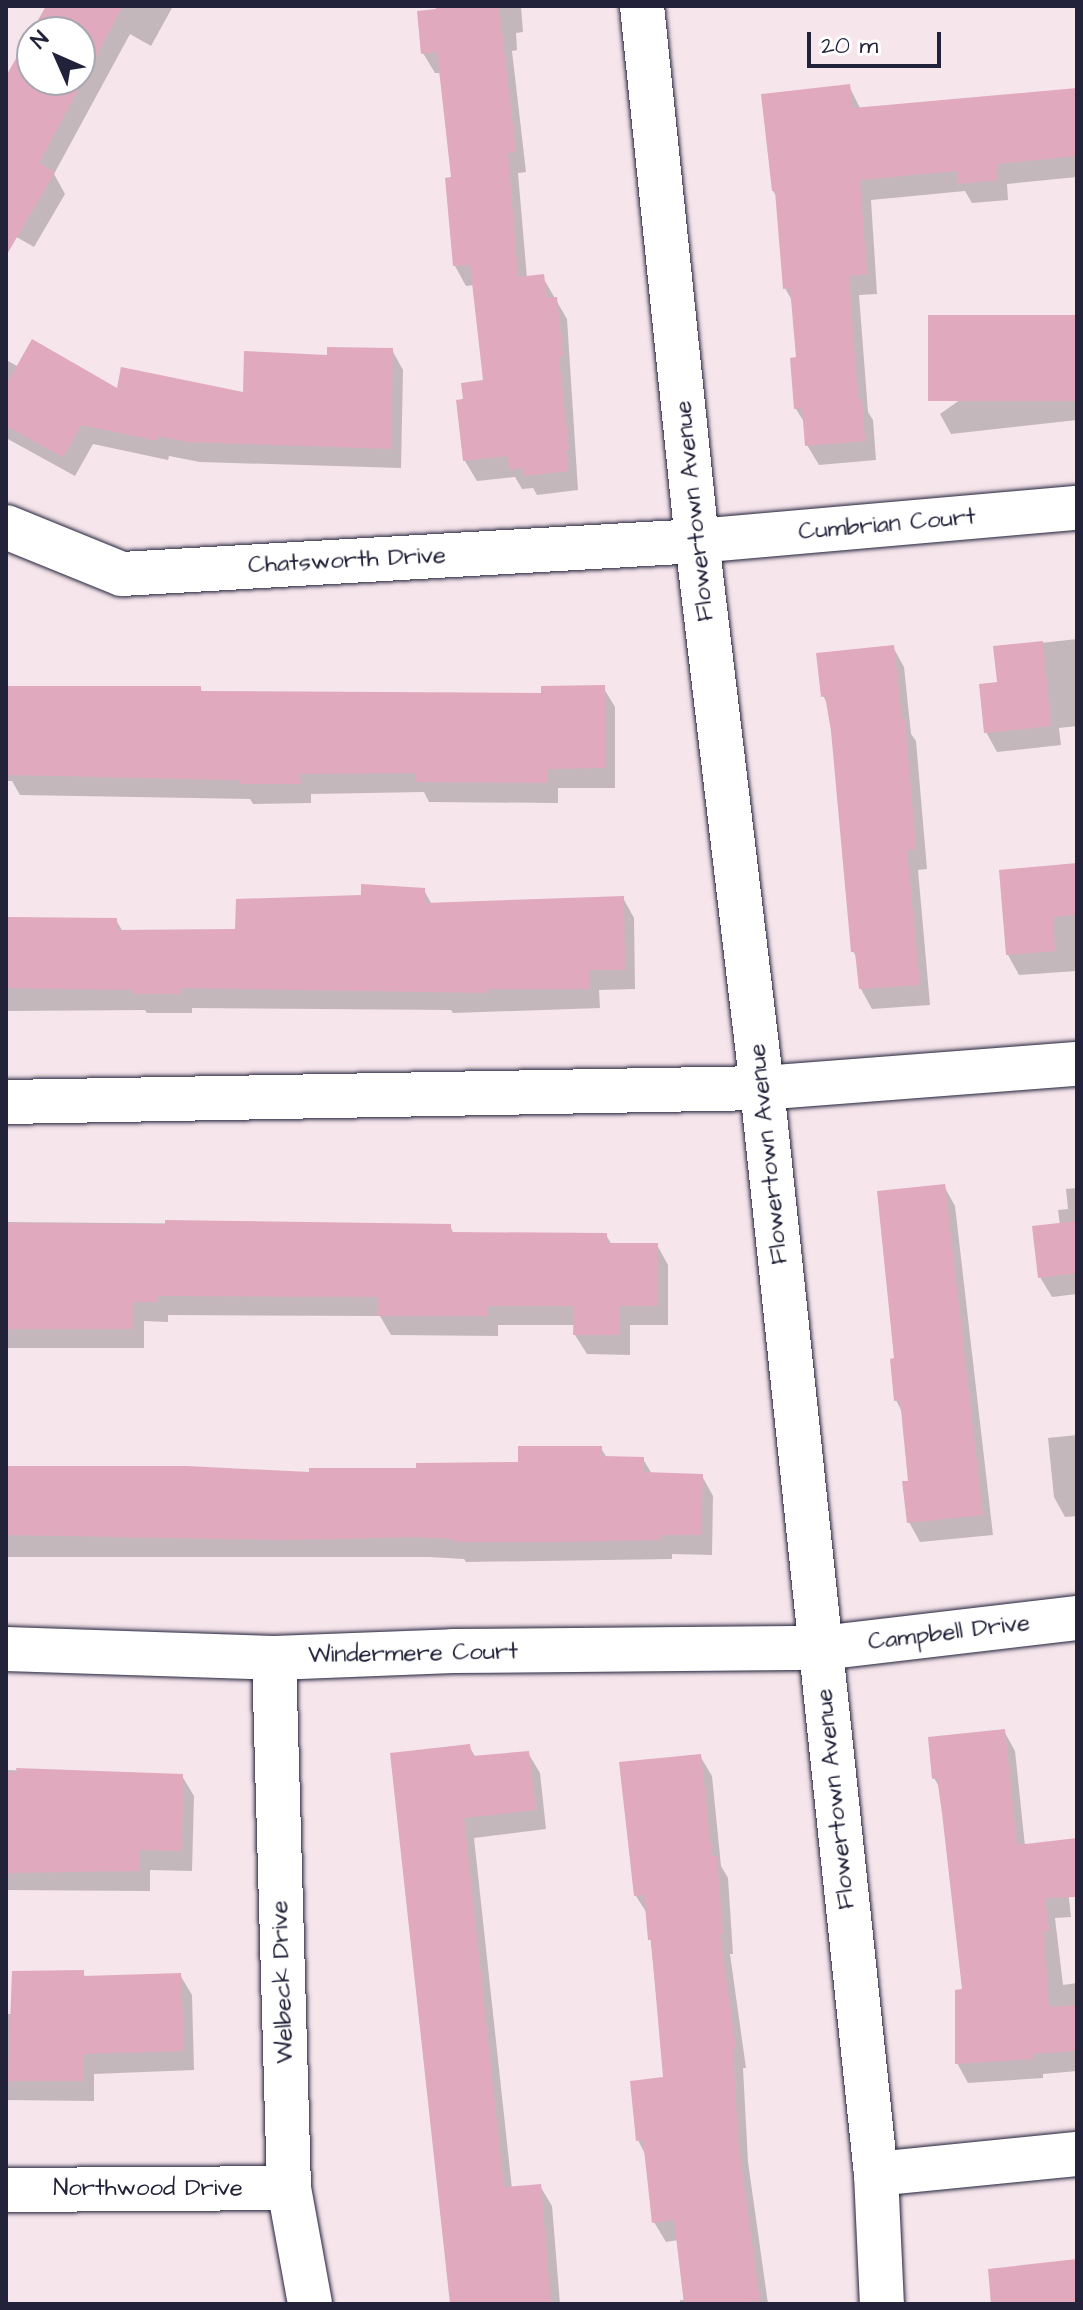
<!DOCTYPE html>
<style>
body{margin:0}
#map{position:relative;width:1083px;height:2310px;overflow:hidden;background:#f6e5eb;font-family:"Architects Daughter",sans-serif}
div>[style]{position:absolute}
.shadow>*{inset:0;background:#0003}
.building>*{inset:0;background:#e1a9bd;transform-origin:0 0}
.roads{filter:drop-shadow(0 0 2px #22223b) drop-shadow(0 0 2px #22223b)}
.street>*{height:44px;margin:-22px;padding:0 22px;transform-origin:22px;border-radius:22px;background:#fff}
.secondary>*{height:44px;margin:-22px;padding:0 22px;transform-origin:22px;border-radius:22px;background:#fff}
span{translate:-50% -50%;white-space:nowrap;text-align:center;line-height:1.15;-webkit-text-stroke:6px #fff;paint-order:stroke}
.street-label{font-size:24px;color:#22223b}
.frame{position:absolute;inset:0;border:8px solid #22223b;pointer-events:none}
.north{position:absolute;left:16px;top:16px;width:80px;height:80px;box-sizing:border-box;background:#fff;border:2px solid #a7a7b1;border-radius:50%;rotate:315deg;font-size:22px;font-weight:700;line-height:32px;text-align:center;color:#22223b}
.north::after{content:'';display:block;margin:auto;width:28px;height:36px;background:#22223b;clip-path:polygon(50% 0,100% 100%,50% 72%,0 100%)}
.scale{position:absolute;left:807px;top:32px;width:134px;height:36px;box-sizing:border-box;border:4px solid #22223b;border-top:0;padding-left:10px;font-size:24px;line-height:28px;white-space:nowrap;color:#22223b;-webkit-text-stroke:6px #fff;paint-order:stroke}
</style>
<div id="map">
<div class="shadow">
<div style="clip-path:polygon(48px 6px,173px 6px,151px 46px,130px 34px,54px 174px,65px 194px,34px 247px,6px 231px,6px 82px,32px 36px,32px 80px,80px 80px,80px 32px,34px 32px)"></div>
<div style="clip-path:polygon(438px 6px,521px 6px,523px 32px,516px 33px,517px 50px,512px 51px,526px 172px,518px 173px,527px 278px,542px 276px,567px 319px,578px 490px,537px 495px,533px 488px,522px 489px,515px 477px,477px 481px,465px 461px,458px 402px,465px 400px,485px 382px,474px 285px,466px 286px,455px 266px,453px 179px,441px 73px,435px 73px,423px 53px)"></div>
<div style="clip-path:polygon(849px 86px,861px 110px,1077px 90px,1077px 177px,1007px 184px,1008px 200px,972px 203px,965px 191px,871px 200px,877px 294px,859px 295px,868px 412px,873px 420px,876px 460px,819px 465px,807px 445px,806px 425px,796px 409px,798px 359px,794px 304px,785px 288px,778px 198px,773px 191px)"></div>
<div style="clip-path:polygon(1077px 317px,1077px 420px,951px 434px,940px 414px)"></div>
<div style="clip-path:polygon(392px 350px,403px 370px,401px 468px,200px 462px,169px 456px,168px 460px,93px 444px,75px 476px,6px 438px,6px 360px,19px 367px,118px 391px,245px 395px,329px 357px)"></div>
<div style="clip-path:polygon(1077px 639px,1077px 726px,1059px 728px,1061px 745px,997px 752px,986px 732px,999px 683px,995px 648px)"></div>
<div style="clip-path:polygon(893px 647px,904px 667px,911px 734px,916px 741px,927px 869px,918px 870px,930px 1005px,872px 1009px,861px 989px,858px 960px,853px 951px,829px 706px,823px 696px)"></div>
<div style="clip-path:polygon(6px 686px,200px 688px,203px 693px,543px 695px,603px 687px,615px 707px,615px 788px,558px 788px,558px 803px,429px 802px,424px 792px,311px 794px,311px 803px,253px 804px,250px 799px,20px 795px,12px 781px,6px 781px)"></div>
<div style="clip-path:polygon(1077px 865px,1077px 971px,1019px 975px,1008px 955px)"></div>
<div style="clip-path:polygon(424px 890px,432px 905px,623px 898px,634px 918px,635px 989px,599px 990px,600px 1008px,453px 1013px,451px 1010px,192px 1008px,192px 1013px,147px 1013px,145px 1010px,6px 1011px,6px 919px,116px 920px,123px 932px,237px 931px,363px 897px)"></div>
<div style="clip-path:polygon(944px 1186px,955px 1206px,993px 1535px,920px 1542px,909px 1522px,910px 1483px,903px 1414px,896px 1400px,896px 1360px)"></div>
<div style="clip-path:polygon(1077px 1188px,1077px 1294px,1052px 1297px,1040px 1277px,1060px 1225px,1058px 1210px,1068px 1209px,1066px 1189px)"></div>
<div style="clip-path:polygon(6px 1222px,450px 1226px,454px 1234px,606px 1235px,612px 1245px,657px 1245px,668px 1265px,668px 1325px,630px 1325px,630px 1355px,587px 1354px,575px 1335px,576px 1325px,498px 1325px,498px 1336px,391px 1335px,380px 1316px,168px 1315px,168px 1322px,144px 1321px,144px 1348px,6px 1348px)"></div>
<div style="clip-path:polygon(1077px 1435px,1077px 1516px,1065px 1517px,1054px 1497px,1048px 1438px)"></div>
<div style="clip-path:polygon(601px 1448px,607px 1458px,643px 1459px,652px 1474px,702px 1476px,713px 1496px,712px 1555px,672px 1554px,672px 1559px,466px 1562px,464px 1559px,429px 1557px,6px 1557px,6px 1468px,311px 1474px,520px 1464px)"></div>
<div style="clip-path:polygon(1004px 1731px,1015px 1751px,1025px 1846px,1065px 1863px,1071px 1917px,1055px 1918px,1063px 1985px,1077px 1983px,1077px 2071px,1043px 2074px,1043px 2078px,968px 2083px,957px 2063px,955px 2028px,959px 2027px,965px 1991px,941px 1790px,934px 1778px)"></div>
<div style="clip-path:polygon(469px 1746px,476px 1758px,528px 1753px,540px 1773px,546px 1829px,474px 1838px,512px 2189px,540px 2186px,552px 2206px,560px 2304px,451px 2304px,392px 1755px)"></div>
<div style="clip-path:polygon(700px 1756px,712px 1776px,721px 1866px,728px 1878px,733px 1954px,730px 1954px,746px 2068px,743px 2068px,748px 2162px,768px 2304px,680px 2304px,680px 2300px,685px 2300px,678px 2240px,666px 2242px,654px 2222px,646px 2156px,638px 2140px,665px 2079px,648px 1915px,636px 1896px)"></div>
<div style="clip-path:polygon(6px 1770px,182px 1776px,194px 1796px,192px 1871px,150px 1870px,150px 1891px,6px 1890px)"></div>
<div style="clip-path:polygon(82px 1972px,86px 1978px,180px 1975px,192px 1995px,194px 2070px,94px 2074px,94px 2101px,6px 2100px,6px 2014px,14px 2014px)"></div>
</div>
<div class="building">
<div style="clip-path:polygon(evenodd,46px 6px,123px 6px,39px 163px,55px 172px,6px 256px,6px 76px,46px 6px,32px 32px,80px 32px,80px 80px,32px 80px,32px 32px)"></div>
<div style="clip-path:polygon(436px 6px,499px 6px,516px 152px,508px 153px,518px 277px,544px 274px,547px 298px,557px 297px,563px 356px,559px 357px,569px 450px,566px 450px,568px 471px,524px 476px,523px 468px,509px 470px,507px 456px,463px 461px,456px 400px,463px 399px,461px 383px,483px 380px,470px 265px,453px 266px,445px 178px,451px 177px,437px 52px,421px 54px,417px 11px,436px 9px)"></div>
<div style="clip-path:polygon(850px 84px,853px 108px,1077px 88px,1077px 156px,997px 164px,998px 180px,958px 184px,957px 171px,860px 180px,867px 274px,849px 276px,858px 399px,862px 398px,865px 441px,805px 446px,802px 408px,794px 409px,790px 358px,796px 357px,790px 288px,783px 289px,775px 191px,772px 191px,761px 94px)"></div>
<div style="left:1077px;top:315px;width:86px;height:149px;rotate:90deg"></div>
<div style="clip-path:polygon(32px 339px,117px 388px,121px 367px,243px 392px,244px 351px,327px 355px,327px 347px,393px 348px,391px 449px,187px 442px,158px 436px,158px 441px,81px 425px,63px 457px,6px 426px,6px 385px)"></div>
<div style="clip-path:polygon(1043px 641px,1051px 726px,984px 733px,979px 684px,997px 682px,993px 646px)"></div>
<div style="clip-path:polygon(894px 645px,902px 719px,905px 719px,916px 849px,907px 850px,920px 985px,859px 989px,855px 952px,851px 952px,831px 731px,825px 696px,821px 697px,816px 653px)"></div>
<div style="clip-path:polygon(605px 685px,605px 768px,548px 769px,548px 783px,416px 782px,416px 773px,300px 774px,301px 784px,240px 784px,239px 780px,7px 775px,8px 686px,201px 686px,201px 691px,541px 693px,541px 686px)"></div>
<div style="clip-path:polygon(1077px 863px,1077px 915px,1053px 917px,1055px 951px,1006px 955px,999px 870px)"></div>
<div style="clip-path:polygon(361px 884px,425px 888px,425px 903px,624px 896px,625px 970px,589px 970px,589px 989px,487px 989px,488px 993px,182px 988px,181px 994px,134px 994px,133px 990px,6px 988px,6px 917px,117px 918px,117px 930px,235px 929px,236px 899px,361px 895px)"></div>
<div style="clip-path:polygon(945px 1184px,983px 1515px,907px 1523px,902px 1481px,908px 1481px,900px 1400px,894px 1401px,890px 1359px,894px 1358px,877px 1191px)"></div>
<div style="clip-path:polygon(165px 1220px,451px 1224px,451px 1232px,607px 1233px,607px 1243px,658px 1243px,657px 1306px,620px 1306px,620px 1335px,573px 1335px,574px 1306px,488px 1306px,488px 1316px,377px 1316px,377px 1297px,158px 1296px,158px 1302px,134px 1302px,133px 1329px,6px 1329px,6px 1223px,165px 1224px)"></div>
<div style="clip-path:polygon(1077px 1221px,1077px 1273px,1038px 1278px,1032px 1226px)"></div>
<div style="clip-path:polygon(518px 1446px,602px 1446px,602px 1456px,644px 1457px,644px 1472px,703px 1474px,701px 1535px,662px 1535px,662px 1540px,554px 1542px,453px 1542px,453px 1539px,417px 1537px,286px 1540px,6px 1535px,6px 1466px,187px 1466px,309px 1472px,309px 1468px,416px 1468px,416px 1463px,518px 1462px)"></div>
<div style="clip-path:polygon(1005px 1729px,1017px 1845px,1077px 1838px,1077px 1897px,1045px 1898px,1049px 1931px,1044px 1931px,1049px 2007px,1077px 2005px,1077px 2051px,1033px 2054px,1033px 2059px,955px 2064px,955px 1990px,962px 1989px,942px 1813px,937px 1778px,932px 1779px,928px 1737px)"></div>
<div style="clip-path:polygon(470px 1744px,472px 1756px,529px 1751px,536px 1810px,464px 1818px,504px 2187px,541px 2184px,551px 2304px,450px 2304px,390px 1753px)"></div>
<div style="clip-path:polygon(701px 1754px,712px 1856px,717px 1856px,723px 1934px,720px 1934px,736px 2048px,733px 2048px,738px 2140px,760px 2301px,730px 2304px,684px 2304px,674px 2220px,652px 2223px,643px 2140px,636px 2141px,630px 2081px,663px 2077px,651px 1940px,648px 1940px,644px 1895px,634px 1896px,619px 1762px)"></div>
<div style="clip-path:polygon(16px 1768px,183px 1774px,182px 1851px,140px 1850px,139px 1871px,6px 1873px,6px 1772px,17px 1772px)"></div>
<div style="clip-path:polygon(84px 1970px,84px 1976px,181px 1973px,184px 2051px,84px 2054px,84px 2081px,8px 2081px,12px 1971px)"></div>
<div style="clip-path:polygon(1077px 2259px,1077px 2304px,991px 2304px,988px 2269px)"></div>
</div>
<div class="roads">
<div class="street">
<div style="left:6px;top:527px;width:125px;rotate:22.1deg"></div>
<div style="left:122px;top:574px;width:576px;rotate:-3.28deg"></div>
<div style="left:697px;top:541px;width:381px;rotate:-5deg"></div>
<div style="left:6px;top:1102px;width:756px;rotate:-1.06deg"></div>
<div style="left:762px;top:1088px;width:316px;rotate:-4.4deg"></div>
<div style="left:6px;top:1649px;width:268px;rotate:1.9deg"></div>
<div style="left:274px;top:1658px;width:179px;rotate:-2.2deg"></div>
<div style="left:453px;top:1651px;width:368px;rotate:-0.5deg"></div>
<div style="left:821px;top:1648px;width:258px;rotate:-6.7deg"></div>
<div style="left:274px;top:1658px;width:530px;rotate:88.38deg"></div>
<div style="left:289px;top:2188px;width:118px;rotate:79.7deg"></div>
<div style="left:876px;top:2174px;width:202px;rotate:-5.7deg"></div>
<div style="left:6px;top:2190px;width:283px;rotate:-0.4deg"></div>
</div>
<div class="secondary">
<div style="left:642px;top:6px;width:538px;rotate:84.13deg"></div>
<div style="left:697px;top:541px;width:551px;rotate:83.22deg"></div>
<div style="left:762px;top:1088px;width:1092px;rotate:84.01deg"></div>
<div style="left:876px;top:2174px;width:130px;rotate:87.4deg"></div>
</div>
</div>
<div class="street-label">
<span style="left:695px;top:511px;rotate:-96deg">Flowertown Avenue</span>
<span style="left:887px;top:525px;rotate:-5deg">Cumbrian Court</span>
<span style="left:347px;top:561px;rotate:-3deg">Chatsworth Drive</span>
<span style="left:769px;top:1154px;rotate:-96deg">Flowertown Avenue</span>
<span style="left:949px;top:1633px;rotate:-7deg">Campbell Drive</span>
<span style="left:413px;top:1654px;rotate:-1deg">Windermere Court</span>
<span style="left:836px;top:1799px;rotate:-96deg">Flowertown Avenue</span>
<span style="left:283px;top:1982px;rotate:-92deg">Welbeck Drive</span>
<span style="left:148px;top:2189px">Northwood Drive</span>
</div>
<div class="frame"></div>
<div class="north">N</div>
<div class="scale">20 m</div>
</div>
